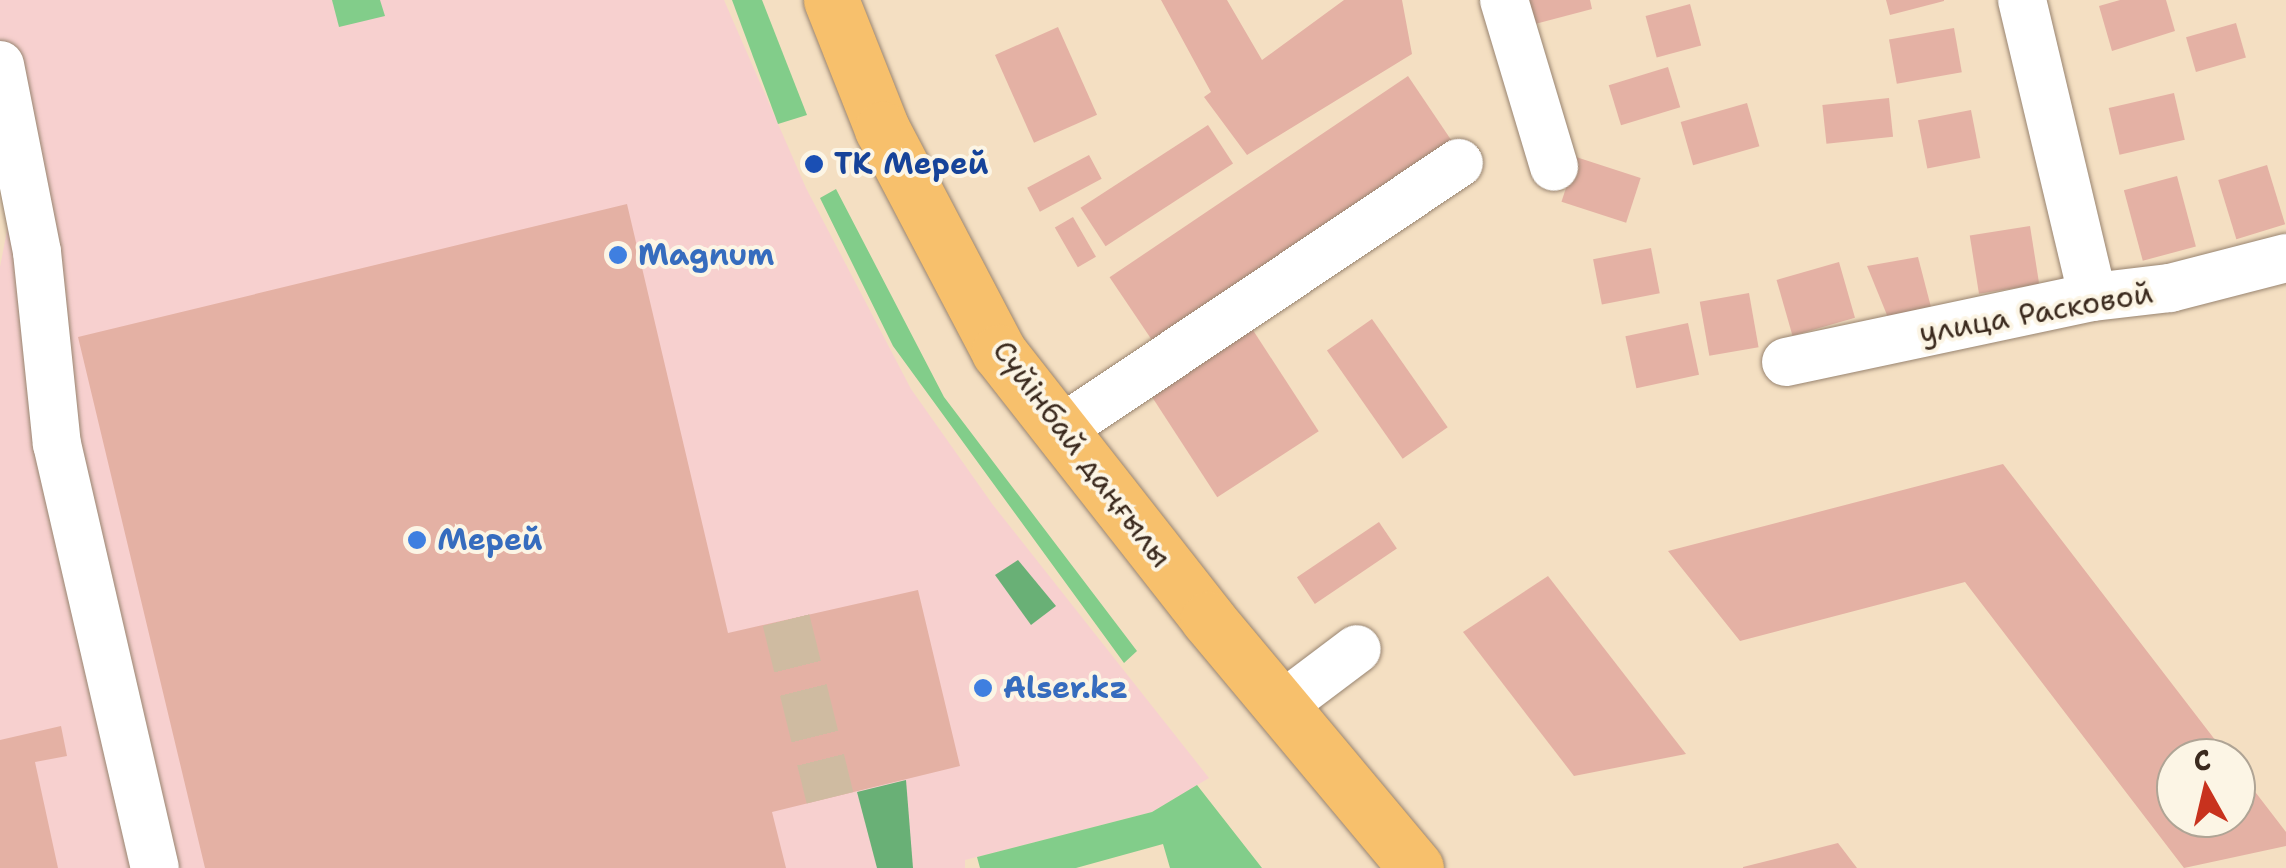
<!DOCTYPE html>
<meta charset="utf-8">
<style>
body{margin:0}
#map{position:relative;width:2286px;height:868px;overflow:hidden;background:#f4dfc2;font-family:"Shantell Sans",sans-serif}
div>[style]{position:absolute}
.built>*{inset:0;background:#f7d0cf}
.green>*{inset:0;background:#82cd8a}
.forest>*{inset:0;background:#69b076}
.building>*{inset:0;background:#e4b1a4;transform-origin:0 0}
.minor-tunnel>*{height:48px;margin-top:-24px;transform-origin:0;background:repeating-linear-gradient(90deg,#cfbba1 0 48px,transparent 0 72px)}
.roads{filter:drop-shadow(0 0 2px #988470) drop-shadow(0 0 2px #988470)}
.minor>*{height:48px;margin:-24px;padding:0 24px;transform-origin:24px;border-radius:24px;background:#fff}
.major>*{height:55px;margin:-27.5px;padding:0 27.5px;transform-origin:27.5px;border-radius:27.5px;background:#f7c06c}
.dots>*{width:28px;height:28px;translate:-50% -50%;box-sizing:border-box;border:5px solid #fcf5e5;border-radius:50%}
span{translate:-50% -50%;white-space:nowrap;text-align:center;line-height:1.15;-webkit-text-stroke:8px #fcf5e5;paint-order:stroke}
.transit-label{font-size:30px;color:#164399;font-weight:700}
.left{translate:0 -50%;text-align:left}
.shop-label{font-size:30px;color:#366cbe;font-weight:700}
.street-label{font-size:30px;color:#3b2a1e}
.north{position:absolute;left:2156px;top:738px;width:100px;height:100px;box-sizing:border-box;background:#fcf5e5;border:2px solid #afa495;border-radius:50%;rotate:352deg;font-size:28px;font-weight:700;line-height:40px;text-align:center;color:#3b2a1e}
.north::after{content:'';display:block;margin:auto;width:35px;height:45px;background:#c8321e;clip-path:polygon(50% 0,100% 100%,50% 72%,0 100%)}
</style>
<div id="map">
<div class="built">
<div style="clip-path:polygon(0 0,724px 0,806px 188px,911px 389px,993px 505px,1209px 778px,1152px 812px,965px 860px,965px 868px,0 868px,0 267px,10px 215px,0 166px)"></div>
</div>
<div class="green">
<div style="clip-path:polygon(332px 0,380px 0,385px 16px,339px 27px)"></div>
<div style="clip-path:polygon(732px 0,762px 0,807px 115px,778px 124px)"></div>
<div style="clip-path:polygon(836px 189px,944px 397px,1137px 651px,1124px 663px,893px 346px,820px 198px)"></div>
<div style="clip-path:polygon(1197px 785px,1262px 868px,1170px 868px,1163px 844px,1076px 868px,980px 868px,977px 857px,1152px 812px)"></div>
</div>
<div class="forest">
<div style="clip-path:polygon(1018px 560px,1056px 606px,1031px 625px,995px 575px)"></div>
<div style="clip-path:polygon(906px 780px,913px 868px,877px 868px,857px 792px)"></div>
</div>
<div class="building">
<div style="clip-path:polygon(1161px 0,1227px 0,1262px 60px,1344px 0,1402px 0,1412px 54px,1247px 155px,1204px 97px,1211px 92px)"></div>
<div style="clip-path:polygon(1529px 0,1590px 0,1592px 9px,1535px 24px)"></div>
<div style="clip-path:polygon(1886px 0,1944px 0,1944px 1px,1890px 15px)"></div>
<div style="clip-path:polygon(2120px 0,2166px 0,2175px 31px,2112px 51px,2099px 6px)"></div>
<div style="left:1690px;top:4px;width:43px;height:46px;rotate:75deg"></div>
<div style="left:2236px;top:23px;width:36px;height:52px;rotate:74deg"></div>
<div style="left:1058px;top:27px;width:96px;height:69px;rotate:66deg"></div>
<div style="left:1954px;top:28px;width:45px;height:66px;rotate:80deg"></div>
<div style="left:1668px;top:67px;width:42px;height:62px;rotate:73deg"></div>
<div style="left:1408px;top:76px;width:79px;height:360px;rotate:56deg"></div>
<div style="left:2174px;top:93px;width:48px;height:67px;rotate:77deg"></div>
<div style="left:1889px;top:98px;width:39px;height:67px;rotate:84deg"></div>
<div style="left:1747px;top:103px;width:45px;height:69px;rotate:74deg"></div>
<div style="left:1971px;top:110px;width:49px;height:54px;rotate:79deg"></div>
<div style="left:1208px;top:125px;width:46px;height:152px;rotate:57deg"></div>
<div style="left:1089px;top:155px;width:27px;height:70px;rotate:62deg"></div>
<div style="left:1576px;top:157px;width:68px;height:47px;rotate:18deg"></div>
<div style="left:2267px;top:165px;width:62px;height:51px;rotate:73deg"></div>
<div style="left:2177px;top:176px;width:73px;height:55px;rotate:75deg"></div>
<div style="clip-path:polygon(627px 204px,728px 633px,918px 590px,960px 766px,772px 812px,786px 868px,205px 868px,78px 337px)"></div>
<div style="left:1073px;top:217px;width:46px;height:21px;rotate:60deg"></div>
<div style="left:2030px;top:226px;width:59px;height:61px;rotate:81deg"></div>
<div style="left:1651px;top:248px;width:46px;height:59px;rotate:79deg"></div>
<div style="clip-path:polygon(1918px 257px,1932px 311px,1889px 320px,1867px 266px)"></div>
<div style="left:1839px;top:262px;width:58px;height:65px;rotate:74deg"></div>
<div style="left:1749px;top:293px;width:55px;height:50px;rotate:80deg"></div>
<div style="left:1372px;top:319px;width:132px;height:55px;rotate:55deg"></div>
<div style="left:1688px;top:323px;width:53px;height:64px;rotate:78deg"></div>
<div style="left:1249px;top:324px;width:128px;height:121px;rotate:57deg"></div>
<div style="clip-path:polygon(2003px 464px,2229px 758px,2176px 758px,2176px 818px,2236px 818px,2236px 767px,2286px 832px,2286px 846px,2184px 868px,1965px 582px,1740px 641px,1668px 551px)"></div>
<div style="left:1379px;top:522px;width:32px;height:99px;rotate:56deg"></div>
<div style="clip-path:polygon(1548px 576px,1686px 754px,1574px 776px,1463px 632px)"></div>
<div style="clip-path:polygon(61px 726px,67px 756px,35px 762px,58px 868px,0 868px,0 740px)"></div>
<div style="clip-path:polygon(1838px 843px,1857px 868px,1743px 868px,1743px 867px)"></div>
</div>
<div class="minor-tunnel">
<div style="left:786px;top:620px;width:183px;rotate:76.1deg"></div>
</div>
<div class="roads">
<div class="minor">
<div style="left:1504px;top:0;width:174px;rotate:73.3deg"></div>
<div style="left:2022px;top:0;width:305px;rotate:76.6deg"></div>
<div style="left:0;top:65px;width:191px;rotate:78.8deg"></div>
<div style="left:37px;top:252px;width:193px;rotate:84.1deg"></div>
<div style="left:57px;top:444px;width:435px;rotate:77deg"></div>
<div style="left:1786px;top:362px;width:314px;rotate:-12deg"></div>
<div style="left:2093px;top:297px;width:78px;rotate:-6.7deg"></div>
<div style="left:2170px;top:288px;width:120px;rotate:-14.5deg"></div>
<div style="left:1060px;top:430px;width:480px;rotate:-33.8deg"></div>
<div style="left:1280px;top:707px;width:96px;rotate:-37deg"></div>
</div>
<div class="major">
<div style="left:831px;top:0;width:139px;rotate:68.4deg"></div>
<div style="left:882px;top:129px;width:252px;rotate:62.3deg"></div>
<div style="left:999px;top:352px;width:339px;rotate:51.9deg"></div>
<div style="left:1208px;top:619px;width:324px;rotate:50.1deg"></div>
</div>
</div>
<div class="dots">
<div style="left:814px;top:164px;background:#1a4fb4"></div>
<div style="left:618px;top:255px;background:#3f7fe0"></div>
<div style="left:417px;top:540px;background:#3f7fe0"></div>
<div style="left:983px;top:688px;background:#3f7fe0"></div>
</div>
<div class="transit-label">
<span class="left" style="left:834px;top:164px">ТК Мерей</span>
</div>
<div class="shop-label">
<span class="left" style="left:638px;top:255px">Magnum</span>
<span class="left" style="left:437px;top:540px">Мерей</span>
<span class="left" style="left:1003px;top:688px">Alser.kz</span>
</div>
<div class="street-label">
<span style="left:2036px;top:313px;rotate:-10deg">улица Расковой</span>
<span style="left:1082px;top:454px;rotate:53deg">Сүйінбай даңғылы</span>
</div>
<div class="north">С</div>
</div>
